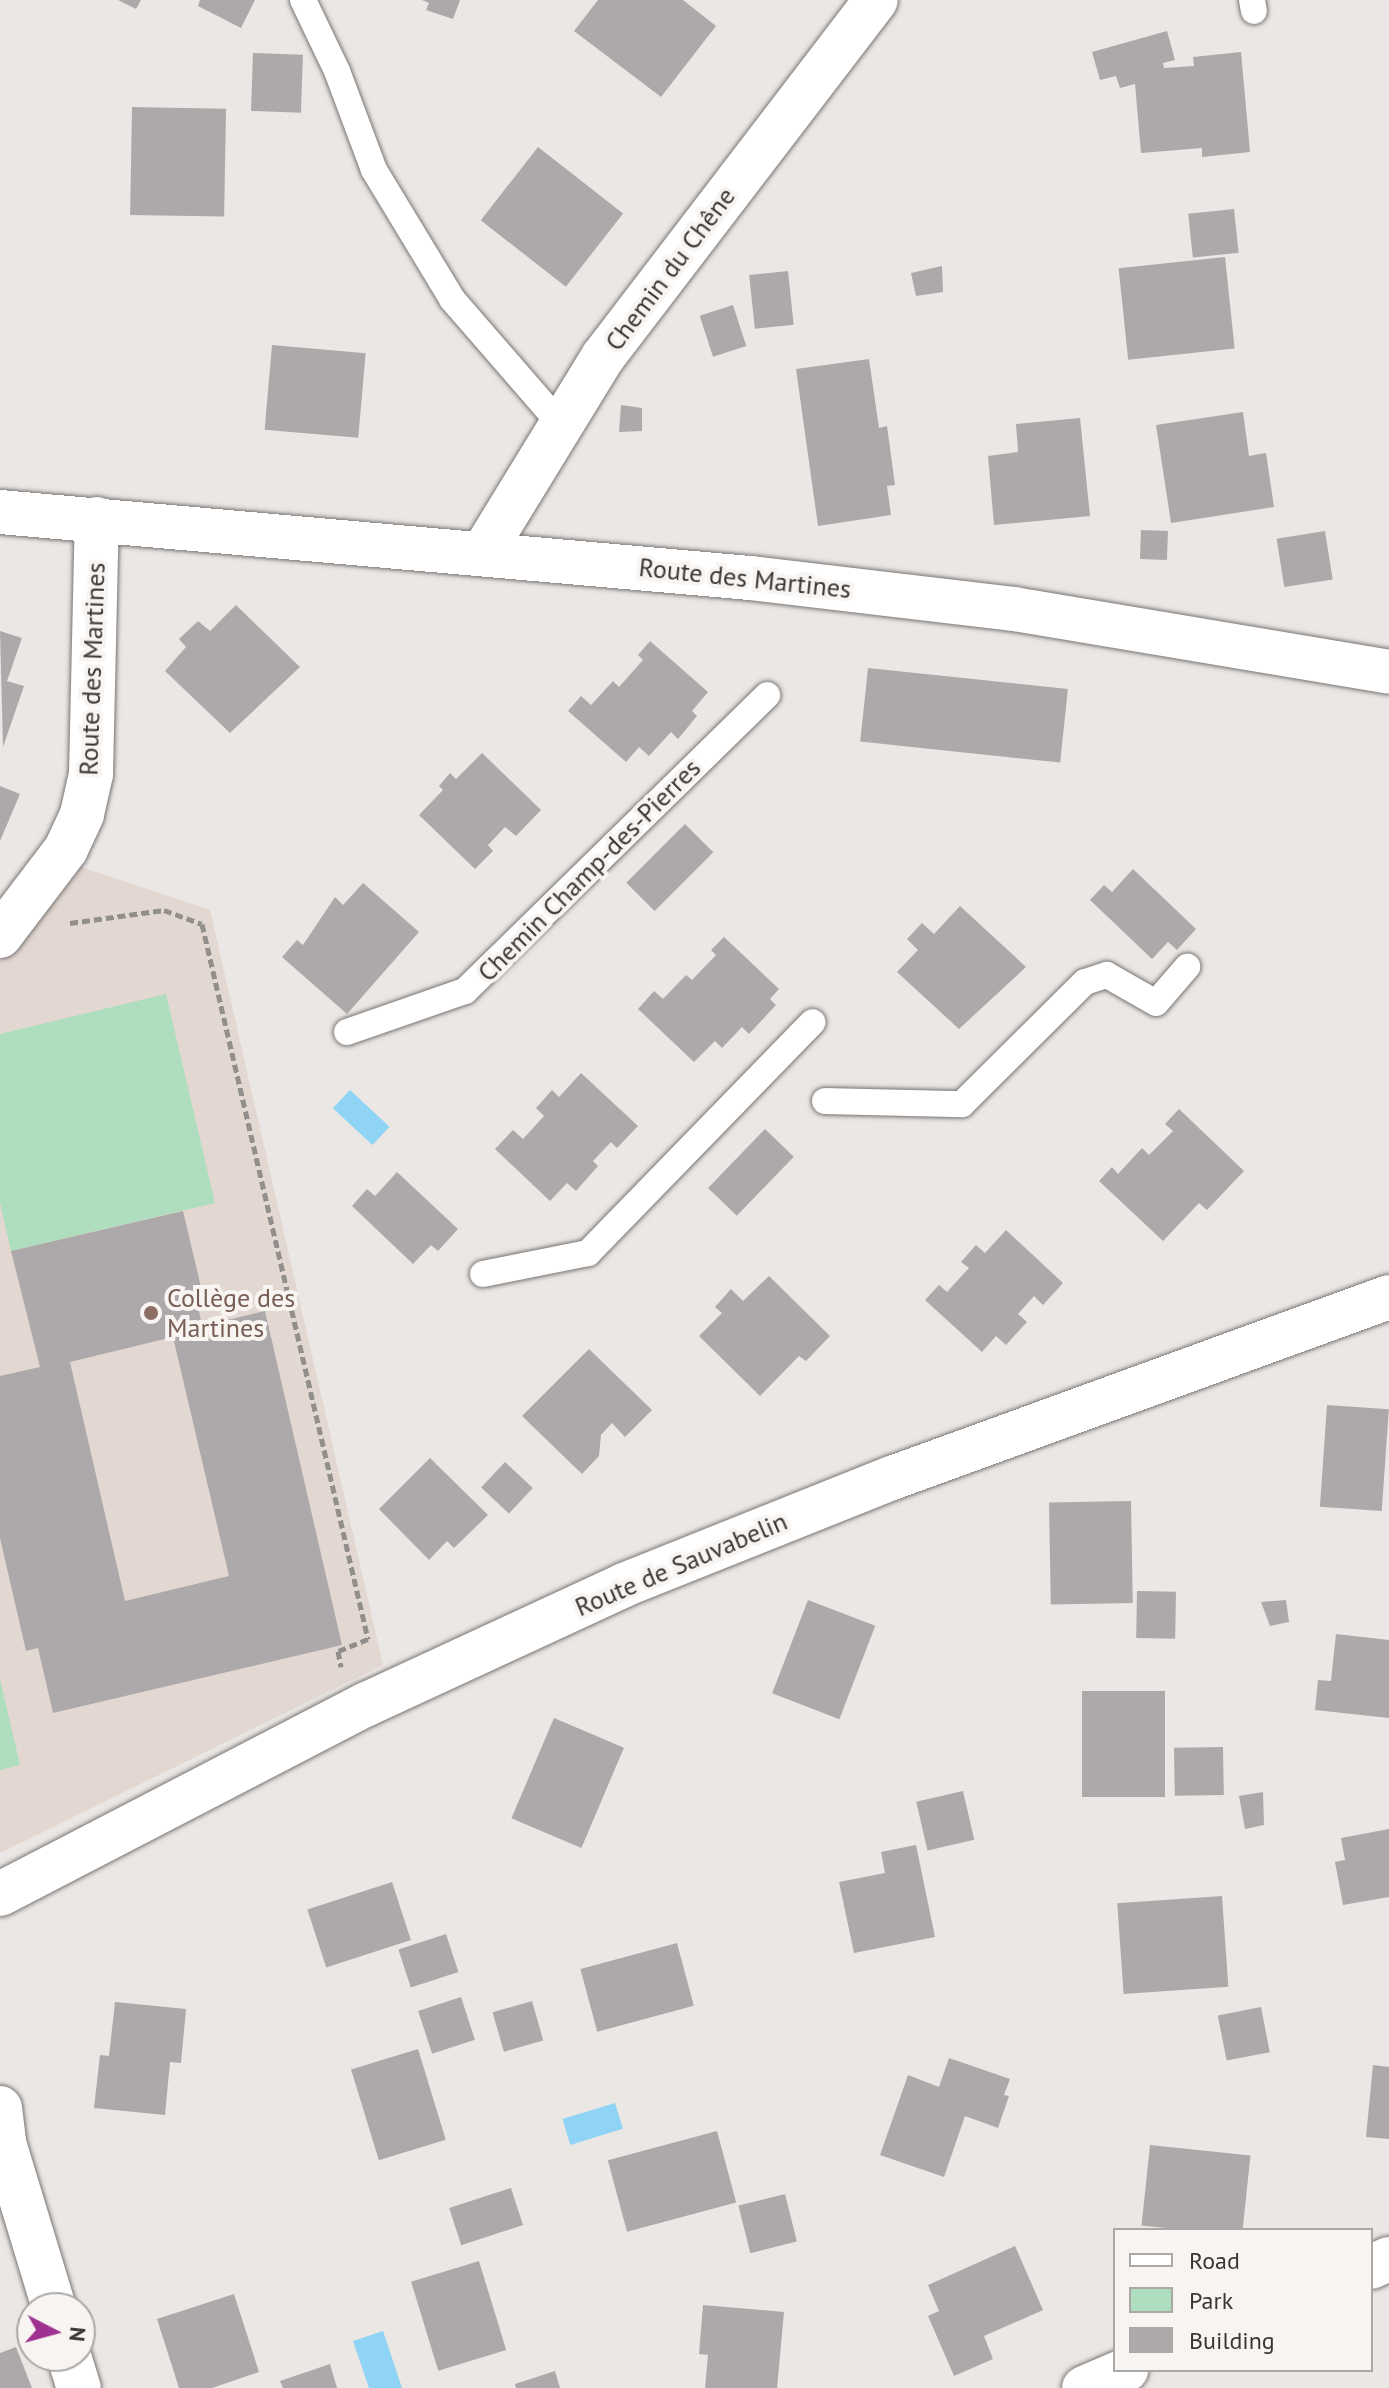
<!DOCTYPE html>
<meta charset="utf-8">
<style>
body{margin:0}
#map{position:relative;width:1389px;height:2388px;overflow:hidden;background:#ebe7e4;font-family:"PT Sans",sans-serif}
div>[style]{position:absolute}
.built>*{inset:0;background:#e2d7d1}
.green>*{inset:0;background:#aedebd}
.water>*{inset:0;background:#8fd4f5;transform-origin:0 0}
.building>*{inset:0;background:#ada9aa;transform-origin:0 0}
.path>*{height:5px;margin-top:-2.5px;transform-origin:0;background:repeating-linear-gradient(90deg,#918e8c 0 8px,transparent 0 12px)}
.roads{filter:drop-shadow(0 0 2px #797573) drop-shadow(0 0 2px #797573)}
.lane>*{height:26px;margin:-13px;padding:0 13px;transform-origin:13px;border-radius:13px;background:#fff}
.street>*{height:44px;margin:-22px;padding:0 22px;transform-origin:22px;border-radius:22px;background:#fff}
.dots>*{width:22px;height:22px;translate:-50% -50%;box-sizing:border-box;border:4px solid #f8f4f1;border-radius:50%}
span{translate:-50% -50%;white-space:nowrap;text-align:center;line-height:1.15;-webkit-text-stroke:8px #f8f4f1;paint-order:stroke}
.street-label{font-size:26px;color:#383736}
.education-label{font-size:26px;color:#785e54}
.left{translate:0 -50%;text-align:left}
.legend{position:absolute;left:1113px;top:2228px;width:260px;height:144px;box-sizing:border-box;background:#f8f4f1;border:2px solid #aba8a6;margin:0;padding:10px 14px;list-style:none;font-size:24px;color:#383736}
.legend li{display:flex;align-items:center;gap:16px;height:40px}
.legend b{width:40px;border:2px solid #aba8a6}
.north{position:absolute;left:16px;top:2292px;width:80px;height:80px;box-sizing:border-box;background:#f8f4f1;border:2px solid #aba8a6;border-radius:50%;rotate:96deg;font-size:22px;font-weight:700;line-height:32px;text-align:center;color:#383736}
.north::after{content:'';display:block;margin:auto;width:28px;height:36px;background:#9f3291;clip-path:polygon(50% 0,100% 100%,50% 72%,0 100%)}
</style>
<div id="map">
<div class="built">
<div style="clip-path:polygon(78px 866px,210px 910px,383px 1665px,0 1853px,0 962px)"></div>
</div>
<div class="green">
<div style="clip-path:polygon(166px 994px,215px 1203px,11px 1251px,0 1203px,0 1034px)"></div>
<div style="clip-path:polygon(0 1679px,20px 1765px,0 1770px)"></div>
</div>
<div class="water">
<div style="left:350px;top:1090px;width:54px;height:25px;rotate:43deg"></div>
<div style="left:615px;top:2103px;width:27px;height:55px;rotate:73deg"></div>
<div style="clip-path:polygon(383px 2331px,402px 2388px,369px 2388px,353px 2341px)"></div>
</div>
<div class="building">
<div style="clip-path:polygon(118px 0,141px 0,136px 9px)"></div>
<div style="clip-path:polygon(200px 0,255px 0,241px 28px,198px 6px)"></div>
<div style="clip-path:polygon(422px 0,460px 0,453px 19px,426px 10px,429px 3px)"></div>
<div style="clip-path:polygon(598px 0,683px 0,716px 26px,661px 97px,574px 31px)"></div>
<div style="clip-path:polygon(1167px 31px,1175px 60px,1163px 63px,1164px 68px,1194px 66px,1193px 57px,1241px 52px,1250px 152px,1202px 157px,1202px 148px,1141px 153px,1135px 84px,1120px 88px,1116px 76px,1100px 80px,1092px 52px)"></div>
<div style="left:253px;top:53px;width:50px;height:58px;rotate:2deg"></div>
<div style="left:132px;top:107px;width:94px;height:108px;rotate:1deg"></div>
<div style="left:538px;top:147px;width:108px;height:93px;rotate:38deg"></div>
<div style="left:1234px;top:209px;width:44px;height:46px;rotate:84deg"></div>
<div style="left:1225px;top:257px;width:92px;height:107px;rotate:84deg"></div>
<div style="clip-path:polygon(942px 266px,943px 292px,916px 296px,911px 273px)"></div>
<div style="left:788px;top:271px;width:54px;height:39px;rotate:84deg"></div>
<div style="left:733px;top:305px;width:43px;height:35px;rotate:72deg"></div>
<div style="left:272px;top:345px;width:94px;height:85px;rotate:5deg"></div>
<div style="clip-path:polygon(869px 359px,879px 428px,887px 426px,895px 485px,887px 486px,891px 515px,818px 526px,796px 369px)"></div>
<div style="clip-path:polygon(621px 405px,642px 408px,642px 431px,619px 432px)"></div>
<div style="clip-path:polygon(1243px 412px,1249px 456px,1266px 453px,1274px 507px,1171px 523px,1156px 425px)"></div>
<div style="clip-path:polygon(1080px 418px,1090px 516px,994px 525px,988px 456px,1018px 452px,1016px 424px)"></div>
<div style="left:1141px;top:530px;width:27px;height:29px;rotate:2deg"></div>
<div style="left:1325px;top:531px;width:49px;height:49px;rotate:81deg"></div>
<div style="clip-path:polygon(236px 605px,300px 667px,230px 733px,165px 671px,186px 647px,179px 639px,198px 621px,210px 631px)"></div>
<div style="clip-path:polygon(0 631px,22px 638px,7px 681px,24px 686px,3px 747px)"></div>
<div style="clip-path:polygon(650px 641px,708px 692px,692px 711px,697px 716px,678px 739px,671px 732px,649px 756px,639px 747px,626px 762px,568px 711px,581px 696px,591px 705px,613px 681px,619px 687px,643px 660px,638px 655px)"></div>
<div style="left:868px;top:668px;width:201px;height:74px;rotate:6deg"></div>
<div style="clip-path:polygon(482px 753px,541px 810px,516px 836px,505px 827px,488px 845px,493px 851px,475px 869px,419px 815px,443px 790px,439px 786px,450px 773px,456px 779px)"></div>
<div style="clip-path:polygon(0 786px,20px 794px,0 841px)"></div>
<div style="left:685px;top:824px;width:40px;height:83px;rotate:45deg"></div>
<div style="clip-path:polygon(1133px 869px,1196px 929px,1177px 950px,1168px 942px,1152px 959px,1090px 900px,1104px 885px,1112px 892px)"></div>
<div style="clip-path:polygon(363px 883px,419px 932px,347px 1014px,282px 957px,297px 940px,303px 945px,335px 897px,343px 905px)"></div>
<div style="clip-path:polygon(960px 906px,1026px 967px,959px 1029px,897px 972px,918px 950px,907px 939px,922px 923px,934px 934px)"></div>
<div style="clip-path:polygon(724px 937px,779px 989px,770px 999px,776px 1005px,749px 1034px,742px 1027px,722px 1048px,715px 1041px,694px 1062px,638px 1009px,654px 991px,663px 999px,686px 975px,692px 980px,716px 955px,711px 950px)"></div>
<div style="clip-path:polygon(581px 1073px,638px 1126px,617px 1148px,611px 1142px,593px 1161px,598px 1166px,576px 1191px,567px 1183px,550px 1201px,495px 1149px,513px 1130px,523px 1139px,544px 1116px,536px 1108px,552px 1090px,559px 1097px)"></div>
<div style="clip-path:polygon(1179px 1109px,1244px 1171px,1207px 1210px,1199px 1203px,1163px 1241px,1099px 1181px,1112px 1167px,1118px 1174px,1142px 1148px,1149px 1155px,1173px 1131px,1165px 1124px)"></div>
<div style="left:765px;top:1129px;width:40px;height:82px;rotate:44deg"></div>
<div style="clip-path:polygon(397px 1172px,458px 1229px,438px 1251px,431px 1245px,413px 1264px,352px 1206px,367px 1189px,375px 1196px)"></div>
<div style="clip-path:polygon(evenodd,183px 1211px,205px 1304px,198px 1306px,202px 1326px,265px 1311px,342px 1645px,53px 1713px,38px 1648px,26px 1651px,0 1538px,0 1376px,40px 1367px,11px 1251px,183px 1211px,173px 1337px,229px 1576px,125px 1601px,70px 1362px,173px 1337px)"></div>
<div style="clip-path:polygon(1006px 1230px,1063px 1283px,1043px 1305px,1034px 1296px,1018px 1314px,1027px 1322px,1006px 1345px,996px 1336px,982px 1352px,925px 1300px,939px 1285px,947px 1292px,969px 1268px,961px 1262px,976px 1245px,985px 1253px)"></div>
<div style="clip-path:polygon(769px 1276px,830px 1336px,806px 1361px,799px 1356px,760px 1396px,699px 1336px,722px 1313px,715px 1307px,731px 1289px,743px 1301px)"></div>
<div style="clip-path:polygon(589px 1349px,652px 1410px,625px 1437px,612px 1423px,601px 1435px,599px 1456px,582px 1474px,522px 1416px)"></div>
<div style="left:1327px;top:1405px;width:62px;height:102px;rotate:4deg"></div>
<div style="clip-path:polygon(430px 1458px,488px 1515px,454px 1548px,447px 1541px,429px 1560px,379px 1509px)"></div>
<div style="left:505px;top:1462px;width:38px;height:35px;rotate:43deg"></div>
<div style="left:1131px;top:1501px;width:102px;height:82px;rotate:89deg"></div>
<div style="left:1137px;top:1591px;width:39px;height:47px;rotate:1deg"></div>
<div style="left:808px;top:1600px;width:72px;height:100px;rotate:21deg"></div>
<div style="clip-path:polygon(1286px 1600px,1289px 1622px,1270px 1626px,1261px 1602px)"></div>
<div style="clip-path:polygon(1336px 1634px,1389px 1640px,1389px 1718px,1315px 1710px,1318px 1680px,1331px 1681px)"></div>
<div style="left:1082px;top:1691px;width:83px;height:106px"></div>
<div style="left:554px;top:1718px;width:76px;height:109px;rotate:23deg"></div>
<div style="left:1223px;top:1747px;width:48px;height:49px;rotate:89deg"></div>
<div style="left:963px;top:1791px;width:50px;height:48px;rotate:77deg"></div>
<div style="clip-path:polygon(1263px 1792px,1264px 1825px,1245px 1829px,1239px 1796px)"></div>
<div style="clip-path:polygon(1389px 1829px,1389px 1897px,1343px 1905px,1335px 1862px,1345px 1860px,1341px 1838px)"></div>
<div style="clip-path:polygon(916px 1845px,935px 1937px,854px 1953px,839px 1882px,885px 1873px,881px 1852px)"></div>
<div style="left:392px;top:1882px;width:61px;height:89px;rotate:72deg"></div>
<div style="left:1222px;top:1896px;width:91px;height:105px;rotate:86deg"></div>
<div style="left:446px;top:1934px;width:40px;height:50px;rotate:72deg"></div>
<div style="left:677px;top:1943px;width:65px;height:100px;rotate:75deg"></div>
<div style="left:461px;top:1997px;width:45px;height:45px;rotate:72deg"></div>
<div style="left:532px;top:2001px;width:41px;height:41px;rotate:74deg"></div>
<div style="clip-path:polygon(115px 2002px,186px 2009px,181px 2063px,170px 2062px,165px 2115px,94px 2108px,100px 2055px,109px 2056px)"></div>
<div style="left:1261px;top:2007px;width:46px;height:44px;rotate:79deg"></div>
<div style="left:418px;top:2049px;width:95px;height:70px;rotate:73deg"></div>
<div style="clip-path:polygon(949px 2058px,1010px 2079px,1004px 2095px,1009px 2096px,998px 2128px,965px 2116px,944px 2177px,880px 2155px,908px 2075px,939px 2087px)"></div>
<div style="clip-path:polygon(1373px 2065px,1389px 2067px,1389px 2139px,1366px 2137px)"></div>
<div style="left:717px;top:2131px;width:74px;height:113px;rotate:75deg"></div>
<div style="left:1150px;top:2145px;width:101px;height:81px;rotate:6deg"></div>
<div style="left:511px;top:2188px;width:39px;height:65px;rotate:72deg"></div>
<div style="left:785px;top:2194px;width:49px;height:48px;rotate:76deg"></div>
<div style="clip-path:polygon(1015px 2246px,1043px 2310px,984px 2336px,993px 2359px,954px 2376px,928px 2316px,939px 2311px,928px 2285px)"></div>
<div style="left:479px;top:2261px;width:93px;height:71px;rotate:73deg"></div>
<div style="clip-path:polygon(234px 2294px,259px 2372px,212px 2388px,179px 2388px,157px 2319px)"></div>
<div style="clip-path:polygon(703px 2305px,784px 2312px,777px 2388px,705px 2388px,708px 2355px,699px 2354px)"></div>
<div style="clip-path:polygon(16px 2347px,32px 2388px,0 2388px,0 2353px)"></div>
<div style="clip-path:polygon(330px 2364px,337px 2388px,283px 2388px,280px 2381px)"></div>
<div style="clip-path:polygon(555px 2371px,560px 2388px,516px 2388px,515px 2384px)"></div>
</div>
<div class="path">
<div style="left:70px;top:923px;width:95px;rotate:-7.9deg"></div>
<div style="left:164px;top:910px;width:40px;rotate:20.2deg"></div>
<div style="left:202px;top:924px;width:734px;rotate:76.93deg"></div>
<div style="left:368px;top:1639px;width:32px;rotate:158deg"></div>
<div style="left:338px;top:1651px;width:16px;rotate:79deg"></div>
</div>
<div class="roads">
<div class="lane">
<div style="left:303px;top:0;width:79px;rotate:64.4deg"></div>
<div style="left:337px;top:71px;width:106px;rotate:69.5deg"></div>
<div style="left:374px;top:170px;width:151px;rotate:58.8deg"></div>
<div style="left:452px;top:299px;width:167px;rotate:49.1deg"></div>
<div style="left:1252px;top:0;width:11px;rotate:80deg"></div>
<div style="left:347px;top:1032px;width:125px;rotate:-19.2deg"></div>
<div style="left:465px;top:991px;width:423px;rotate:-44.4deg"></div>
<div style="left:825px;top:1101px;width:137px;rotate:1.3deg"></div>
<div style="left:962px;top:1104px;width:173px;rotate:-44.8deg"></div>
<div style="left:1085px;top:982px;width:23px;rotate:-18deg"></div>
<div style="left:1107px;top:975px;width:56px;rotate:29.7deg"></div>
<div style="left:1156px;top:1003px;width:48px;rotate:-49.3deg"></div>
<div style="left:483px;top:1274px;width:107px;rotate:-11.3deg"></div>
<div style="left:588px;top:1253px;width:322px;rotate:-45.8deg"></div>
</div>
<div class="street">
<div style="left:0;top:512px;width:753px;rotate:5.03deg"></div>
<div style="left:750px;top:578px;width:266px;rotate:6.7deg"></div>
<div style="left:1014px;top:609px;width:380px;rotate:9.5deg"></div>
<div style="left:484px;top:551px;width:228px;rotate:-58.5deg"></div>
<div style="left:603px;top:357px;width:449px;rotate:-52.6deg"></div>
<div style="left:0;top:936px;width:109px;rotate:-52.8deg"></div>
<div style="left:66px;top:849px;width:38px;rotate:-65deg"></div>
<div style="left:82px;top:814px;width:41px;rotate:-77.3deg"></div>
<div style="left:91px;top:774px;width:255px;rotate:-88.7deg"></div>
<div style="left:0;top:1894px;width:413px;rotate:-27.4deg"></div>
<div style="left:367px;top:1704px;width:283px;rotate:-24.8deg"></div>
<div style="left:624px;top:1585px;width:289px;rotate:-21.8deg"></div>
<div style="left:892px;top:1478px;width:529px;rotate:-20.01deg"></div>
<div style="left:0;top:2108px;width:35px;rotate:83deg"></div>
<div style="left:4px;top:2143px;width:172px;rotate:73.1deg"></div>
<div style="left:1371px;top:2267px;width:20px;rotate:-24deg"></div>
<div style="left:69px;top:2356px;width:34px;rotate:73deg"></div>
<div style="left:1084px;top:2388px;width:46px;rotate:-23.2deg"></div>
</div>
</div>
<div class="dots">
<div style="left:151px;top:1313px;background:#8d6e63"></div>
</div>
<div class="street-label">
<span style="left:670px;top:269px;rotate:-53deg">Chemin du Chêne</span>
<span style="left:745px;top:578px;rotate:6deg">Route des Martines</span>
<span style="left:92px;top:669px;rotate:-88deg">Route des Martines</span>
<span style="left:589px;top:870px;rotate:-45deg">Chemin Champ-des-Pierres</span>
<span style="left:681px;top:1564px;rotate:-23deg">Route de Sauvabelin</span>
</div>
<div class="education-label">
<span class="left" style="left:167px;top:1313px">Collège des<br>Martines</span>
</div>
<ul class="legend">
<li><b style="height:10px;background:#fff"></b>Road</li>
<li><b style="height:22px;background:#aedebd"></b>Park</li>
<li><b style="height:22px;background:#ada9aa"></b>Building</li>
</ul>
<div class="north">N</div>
</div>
